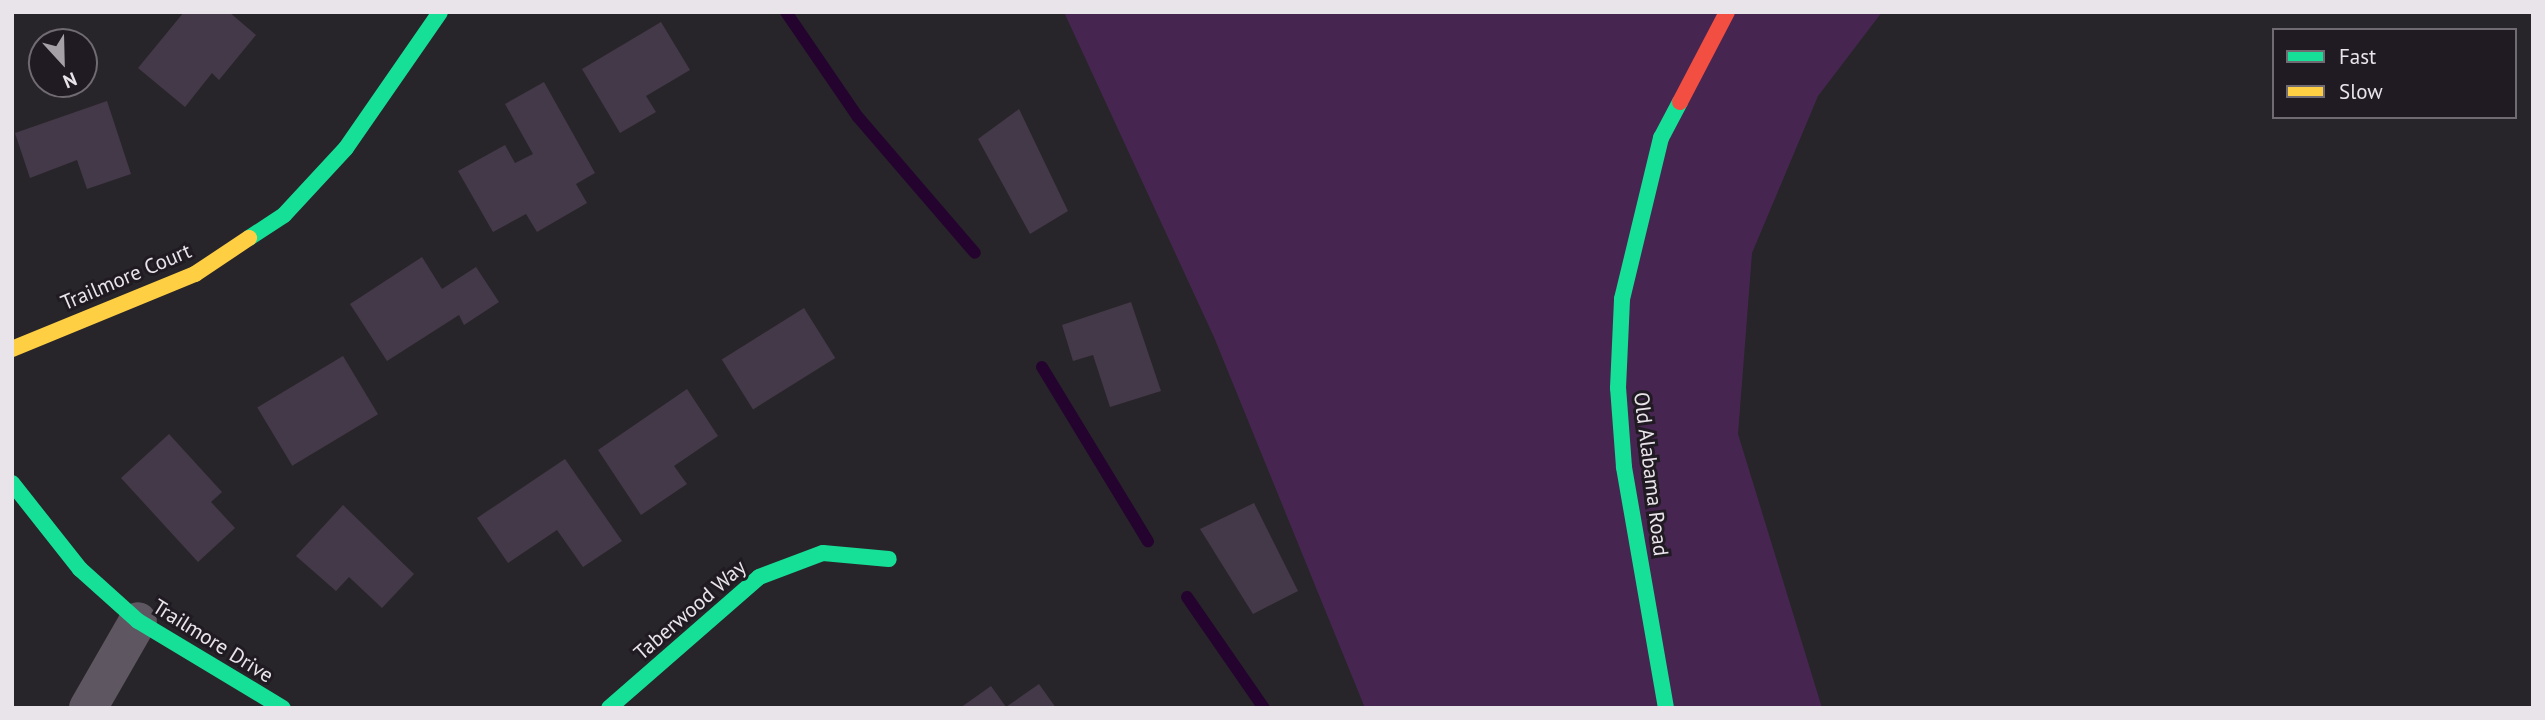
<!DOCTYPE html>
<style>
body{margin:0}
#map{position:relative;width:2545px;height:720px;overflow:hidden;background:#28252a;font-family:"PT Sans",sans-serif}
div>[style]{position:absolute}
.green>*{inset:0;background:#462651}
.stream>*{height:12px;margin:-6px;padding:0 6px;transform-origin:6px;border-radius:6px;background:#24042f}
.building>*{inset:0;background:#443948;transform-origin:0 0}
.street>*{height:38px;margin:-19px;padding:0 19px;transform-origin:19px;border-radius:19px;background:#5e5761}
.fast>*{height:16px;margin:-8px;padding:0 8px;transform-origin:8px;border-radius:8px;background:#16e098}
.slow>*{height:16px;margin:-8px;padding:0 8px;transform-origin:8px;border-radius:8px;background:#ffcf43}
.jam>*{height:16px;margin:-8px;padding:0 8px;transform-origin:8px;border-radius:8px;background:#f24e42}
span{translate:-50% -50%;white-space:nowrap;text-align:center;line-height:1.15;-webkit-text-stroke:6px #201a22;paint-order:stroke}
.street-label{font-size:21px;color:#e9e4ea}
.frame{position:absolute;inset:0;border:14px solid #e9e4ea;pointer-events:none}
.legend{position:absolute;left:2272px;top:28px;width:245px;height:91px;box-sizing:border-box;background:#201a22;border:2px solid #706b72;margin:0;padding:9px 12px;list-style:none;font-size:21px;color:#e9e4ea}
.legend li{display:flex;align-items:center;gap:14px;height:35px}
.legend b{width:35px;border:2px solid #706b72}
.north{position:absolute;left:28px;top:28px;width:70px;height:70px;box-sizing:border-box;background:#201a22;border:2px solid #706b72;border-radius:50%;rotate:158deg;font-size:19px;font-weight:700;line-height:28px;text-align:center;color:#e9e4ea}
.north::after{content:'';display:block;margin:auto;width:24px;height:32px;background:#a5a1a7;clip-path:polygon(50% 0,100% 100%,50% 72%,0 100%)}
</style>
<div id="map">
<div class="green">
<div style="clip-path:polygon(1064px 12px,1882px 12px,1818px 96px,1752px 253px,1738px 434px,1822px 708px,1365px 708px,1214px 337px)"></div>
</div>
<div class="stream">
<div style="left:786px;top:12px;width:127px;rotate:55.6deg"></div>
<div style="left:858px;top:117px;width:179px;rotate:49.3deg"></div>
<div style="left:1042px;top:367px;width:204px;rotate:58.7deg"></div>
<div style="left:1187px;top:597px;width:135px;rotate:55.3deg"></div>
</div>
<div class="building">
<div style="clip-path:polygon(184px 12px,229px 12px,256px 35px,219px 80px,212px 73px,185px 107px,138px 68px)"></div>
<div style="clip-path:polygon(661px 22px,690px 70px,646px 96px,656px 112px,620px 133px,582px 69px)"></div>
<div style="clip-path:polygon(544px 82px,595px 173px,576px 184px,587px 203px,537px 232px,526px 214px,493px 232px,458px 171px,505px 145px,515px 163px,533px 154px,505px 104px)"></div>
<div style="clip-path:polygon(107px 101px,131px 174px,87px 189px,77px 160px,30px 178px,15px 133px)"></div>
<div style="clip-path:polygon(1019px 109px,1068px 211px,1030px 234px,978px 139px)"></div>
<div style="clip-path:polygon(422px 257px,442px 289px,476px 267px,499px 302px,464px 325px,459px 315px,387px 361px,350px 304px)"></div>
<div style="clip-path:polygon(1131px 302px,1161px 391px,1110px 407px,1093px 355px,1073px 361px,1062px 325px)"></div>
<div style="left:804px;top:308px;width:59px;height:97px;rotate:58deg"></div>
<div style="left:343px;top:356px;width:68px;height:100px;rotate:59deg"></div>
<div style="clip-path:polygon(687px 389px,718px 436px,674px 466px,687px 484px,641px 515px,598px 450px)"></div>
<div style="clip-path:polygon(169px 434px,222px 492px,211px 502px,235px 528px,198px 562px,121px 478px)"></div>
<div style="clip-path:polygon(565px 459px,622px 541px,583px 567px,557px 530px,508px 563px,477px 518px)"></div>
<div style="clip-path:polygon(1254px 503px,1298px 591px,1253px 614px,1200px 529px)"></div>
<div style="clip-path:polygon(343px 505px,414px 574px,382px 608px,349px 577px,336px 591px,296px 556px)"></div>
<div style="clip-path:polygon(1039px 684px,1056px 708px,960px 708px,991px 686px,1006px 707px)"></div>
</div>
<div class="street">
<div style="left:88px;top:708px;width:100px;rotate:-60.1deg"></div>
</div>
<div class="fast">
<div style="left:249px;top:238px;width:42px;rotate:-33.3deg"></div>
<div style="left:284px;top:215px;width:91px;rotate:-47.2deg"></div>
<div style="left:346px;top:148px;width:165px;rotate:-55.3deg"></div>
<div style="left:12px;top:483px;width:110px;rotate:51.7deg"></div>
<div style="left:80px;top:569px;width:78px;rotate:41.9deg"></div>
<div style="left:138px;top:621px;width:169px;rotate:31deg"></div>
<div style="left:609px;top:708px;width:199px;rotate:-41.1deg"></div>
<div style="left:759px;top:577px;width:68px;rotate:-20.6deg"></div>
<div style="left:823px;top:553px;width:66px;rotate:5.2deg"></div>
<div style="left:1666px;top:708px;width:245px;rotate:-99.9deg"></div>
<div style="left:1624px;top:467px;width:79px;rotate:-94.3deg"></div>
<div style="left:1618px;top:388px;width:89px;rotate:-87.4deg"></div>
<div style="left:1622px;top:299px;width:166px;rotate:-76.4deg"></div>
<div style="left:1661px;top:138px;width:41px;rotate:-62.2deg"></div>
</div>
<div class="slow">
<div style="left:12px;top:349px;width:198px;rotate:-22.3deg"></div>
<div style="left:195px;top:274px;width:65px;rotate:-33.7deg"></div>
</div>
<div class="jam">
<div style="left:1680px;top:102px;width:102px;rotate:-62.4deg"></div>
</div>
<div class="street-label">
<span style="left:126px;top:277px;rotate:-23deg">Trailmore Court</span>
<span style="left:1651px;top:474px;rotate:83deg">Old Alabama Road</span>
<span style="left:690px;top:610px;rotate:-41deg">Taberwood Way</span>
<span style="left:213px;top:641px;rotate:32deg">Trailmore Drive</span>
</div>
<div class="frame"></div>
<ul class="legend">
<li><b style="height:9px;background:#16e098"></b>Fast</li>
<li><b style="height:9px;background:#ffcf43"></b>Slow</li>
</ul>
<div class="north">N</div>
</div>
